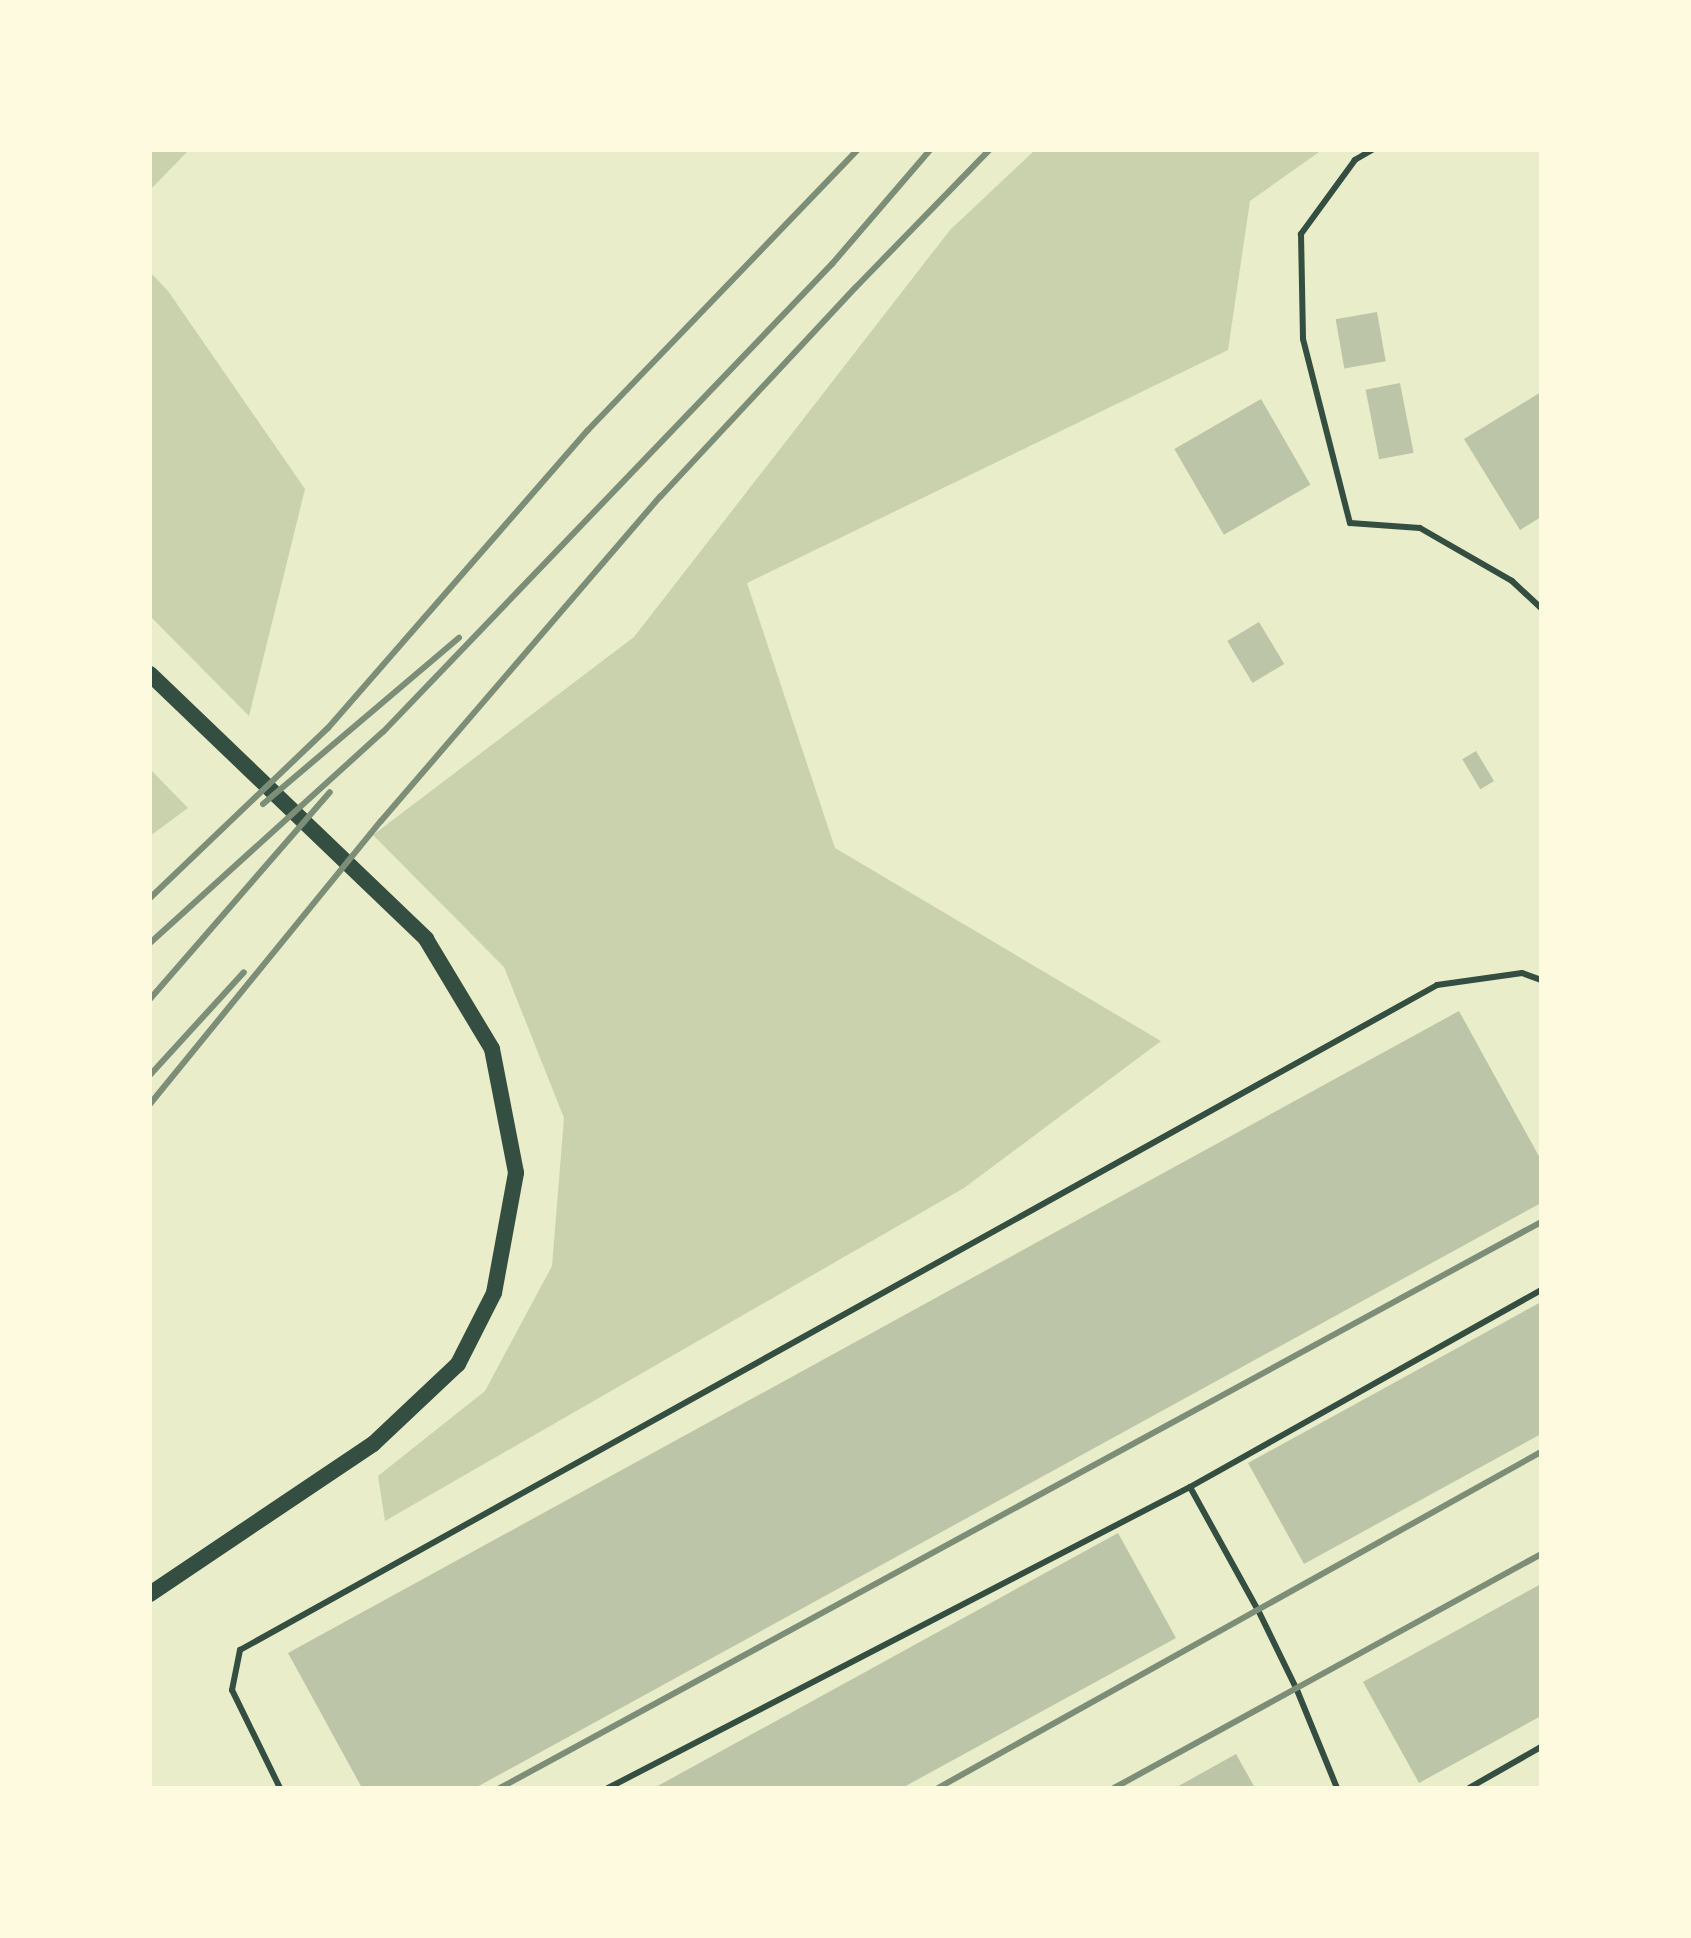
<!DOCTYPE html>
<style>
body{margin:0}
#map{position:relative;width:1691px;height:1938px;overflow:hidden;background:#e9edc9;font-family:Montserrat,sans-serif}
div>[style]{position:absolute}
.green>*{inset:0;background:#cad2ad}
.building>*{inset:0;background:#bcc5a7;transform-origin:0 0}
.service>*{height:6px;margin:-3px;padding:0 3px;transform-origin:3px;border-radius:3px;background:#344e41}
.secondary>*{height:16px;margin:-8px;padding:0 8px;transform-origin:8px;border-radius:8px;background:#344e41}
.rail>*{height:6px;margin:-3px;padding:0 3px;transform-origin:3px;border-radius:3px;background:#7c8e77}
span{translate:-50% -50%;white-space:nowrap;text-align:center;line-height:1.15;-webkit-text-stroke:6px #fefae0;paint-order:stroke}
.frame{position:absolute;inset:0;border:152px solid #fefae0;pointer-events:none}
</style>
<div id="map">
<div class="green">
<div style="clip-path:polygon(150px 150px,189px 150px,150px 190px)"></div>
<div style="clip-path:polygon(1035px 150px,1322px 150px,1250px 201px,1228px 350px,747px 583px,835px 848px,1161px 1041px,964px 1188px,385px 1521px,378px 1476px,485px 1391px,552px 1266px,564px 1118px,504px 967px,373px 835px,634px 637px,950px 230px)"></div>
<div style="clip-path:polygon(150px 272px,168px 291px,305px 489px,249px 716px,150px 616px)"></div>
<div style="clip-path:polygon(150px 769px,188px 808px,150px 836px)"></div>
</div>
<div class="building">
<div style="left:1377px;top:312px;width:50px;height:42px;rotate:80deg"></div>
<div style="left:1400px;top:383px;width:71px;height:35px;rotate:79deg"></div>
<div style="clip-path:polygon(1541px 392px,1541px 517px,1520px 530px,1464px 439px)"></div>
<div style="left:1261px;top:399px;width:99px;height:100px;rotate:60deg"></div>
<div style="left:1259px;top:622px;width:49px;height:37px;rotate:59deg"></div>
<div style="left:1476px;top:751px;width:35px;height:16px;rotate:59deg"></div>
<div style="clip-path:polygon(1459px 1011px,1541px 1160px,1541px 1203px,475px 1788px,362px 1788px,288px 1653px)"></div>
<div style="clip-path:polygon(1541px 1302px,1541px 1434px,1304px 1564px,1248px 1463px)"></div>
<div style="clip-path:polygon(1118px 1533px,1176px 1638px,902px 1788px,654px 1788px)"></div>
<div style="clip-path:polygon(1541px 1584px,1541px 1716px,1419px 1783px,1363px 1682px)"></div>
<div style="clip-path:polygon(1236px 1754px,1255px 1788px,1175px 1788px)"></div>
</div>
<div class="service">
<div style="left:1372px;top:150px;width:20px;rotate:150deg"></div>
<div style="left:1355px;top:160px;width:92px;rotate:126.1deg"></div>
<div style="left:1301px;top:234px;width:105px;rotate:88.9deg"></div>
<div style="left:1303px;top:339px;width:190px;rotate:75.7deg"></div>
<div style="left:1350px;top:523px;width:70px;rotate:4.1deg"></div>
<div style="left:1420px;top:528px;width:106px;rotate:29.9deg"></div>
<div style="left:1512px;top:581px;width:40px;rotate:43deg"></div>
<div style="left:1190px;top:1487px;width:141px;rotate:61.1deg"></div>
<div style="left:1258px;top:1610px;width:89px;rotate:64deg"></div>
<div style="left:1297px;top:1690px;width:106px;rotate:67.8deg"></div>
<div style="left:280px;top:1788px;width:109px;rotate:-116.1deg"></div>
<div style="left:232px;top:1690px;width:41px;rotate:-78.7deg"></div>
<div style="left:240px;top:1650px;width:1369px;rotate:-29.05deg"></div>
<div style="left:1437px;top:985px;width:86px;rotate:-8deg"></div>
<div style="left:1522px;top:973px;width:20px;rotate:20deg"></div>
<div style="left:608px;top:1788px;width:655px;rotate:-27.35deg"></div>
<div style="left:1190px;top:1487px;width:403px;rotate:-29.3deg"></div>
<div style="left:1469px;top:1788px;width:83px;rotate:-29.7deg"></div>
</div>
<div class="secondary">
<div style="left:150px;top:674px;width:383px;rotate:43.8deg"></div>
<div style="left:426px;top:939px;width:128px;rotate:59deg"></div>
<div style="left:492px;top:1049px;width:126px;rotate:79deg"></div>
<div style="left:516px;top:1173px;width:122px;rotate:100.4deg"></div>
<div style="left:494px;top:1293px;width:80px;rotate:116.9deg"></div>
<div style="left:458px;top:1364px;width:117px;rotate:136.7deg"></div>
<div style="left:373px;top:1444px;width:269px;rotate:146.1deg"></div>
</div>
<div class="rail">
<div style="left:263px;top:804px;width:257px;rotate:-40.3deg"></div>
<div style="left:150px;top:898px;width:246px;rotate:-43.7deg"></div>
<div style="left:328px;top:728px;width:395px;rotate:-48.9deg"></div>
<div style="left:588px;top:430px;width:388px;rotate:-46.1deg"></div>
<div style="left:150px;top:943px;width:314px;rotate:-42.2deg"></div>
<div style="left:383px;top:732px;width:649px;rotate:-46.19deg"></div>
<div style="left:832px;top:264px;width:150px;rotate:-49.3deg"></div>
<div style="left:150px;top:999px;width:274px;rotate:-49deg"></div>
<div style="left:150px;top:1075px;width:139px;rotate:-47.6deg"></div>
<div style="left:150px;top:1104px;width:365px;rotate:-50.8deg"></div>
<div style="left:381px;top:821px;width:428px;rotate:-49.3deg"></div>
<div style="left:660px;top:497px;width:287px;rotate:-47deg"></div>
<div style="left:856px;top:287px;width:191px;rotate:-45.8deg"></div>
<div style="left:500px;top:1788px;width:1185px;rotate:-28.53deg"></div>
<div style="left:938px;top:1788px;width:690px;rotate:-29.13deg"></div>
<div style="left:1114px;top:1788px;width:487px;rotate:-28.7deg"></div>
</div>
<div class="frame"></div>
</div>
